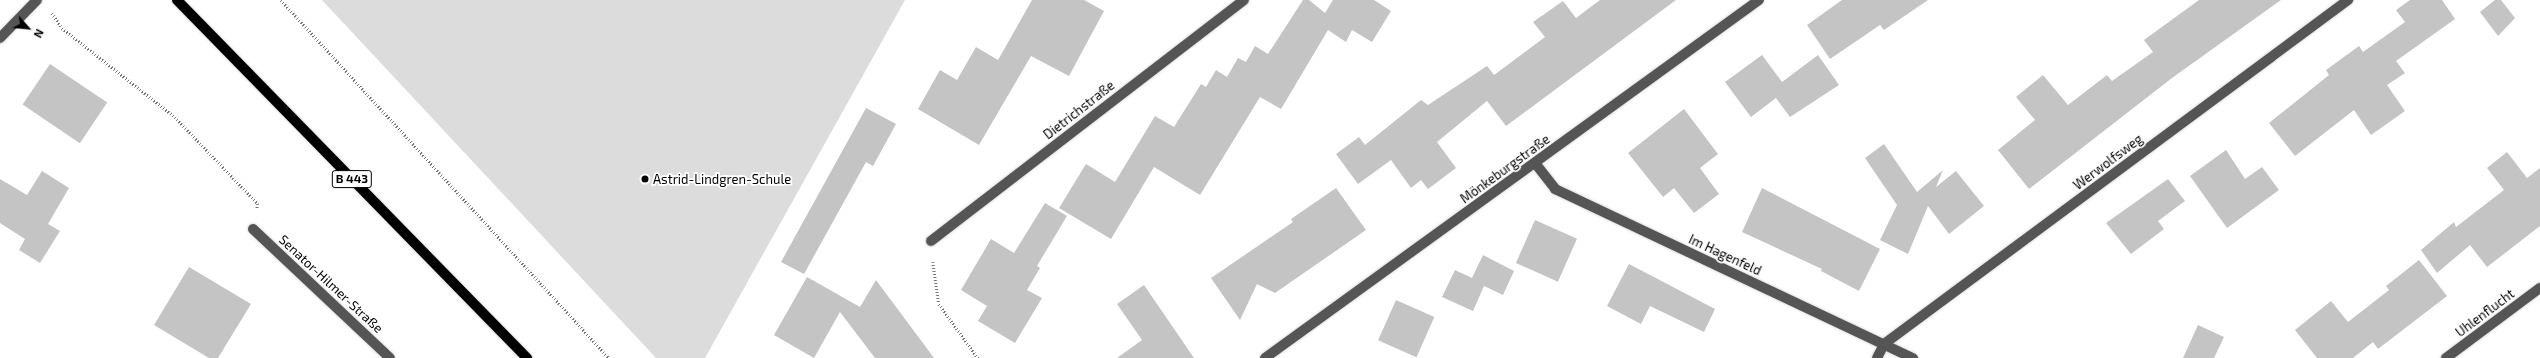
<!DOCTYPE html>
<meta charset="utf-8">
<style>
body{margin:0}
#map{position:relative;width:2540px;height:358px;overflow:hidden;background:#fff;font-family:"Exo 2",sans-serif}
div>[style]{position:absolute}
.green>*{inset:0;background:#dcdcdc}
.building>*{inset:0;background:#c4c4c4;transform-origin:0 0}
.path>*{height:2.5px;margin-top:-1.25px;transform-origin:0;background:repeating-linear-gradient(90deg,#777 0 1px,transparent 0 3px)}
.roads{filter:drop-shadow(0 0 1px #dbdbdb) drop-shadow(0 0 1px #dbdbdb)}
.minor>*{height:10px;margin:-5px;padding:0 5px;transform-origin:5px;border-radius:5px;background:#555}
.major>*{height:10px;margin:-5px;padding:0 5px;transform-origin:5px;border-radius:5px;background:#000}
.dots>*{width:11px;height:11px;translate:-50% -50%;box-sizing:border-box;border:2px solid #fff;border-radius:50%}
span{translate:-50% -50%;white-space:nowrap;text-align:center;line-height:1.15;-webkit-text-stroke:3.5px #fff;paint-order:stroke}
.shield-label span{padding:1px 3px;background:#fff;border:1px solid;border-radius:3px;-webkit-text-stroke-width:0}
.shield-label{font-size:12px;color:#000;font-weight:700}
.street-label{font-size:13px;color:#000}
.poi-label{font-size:13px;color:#000}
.left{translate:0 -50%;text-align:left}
.north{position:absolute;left:8px;top:8px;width:40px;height:40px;-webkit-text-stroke:3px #fff;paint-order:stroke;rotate:117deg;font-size:11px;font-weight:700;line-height:16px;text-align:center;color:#000}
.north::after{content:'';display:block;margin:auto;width:14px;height:18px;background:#000;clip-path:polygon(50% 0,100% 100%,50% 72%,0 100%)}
</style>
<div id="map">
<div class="green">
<div style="clip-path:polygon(322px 0,905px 0,705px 358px,656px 358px)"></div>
</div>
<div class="building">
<div style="clip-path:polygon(1032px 0,1084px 0,1104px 11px,1069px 76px,1031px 56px,979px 145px,918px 109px,940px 70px,957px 80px,976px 47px,998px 60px)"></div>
<div style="clip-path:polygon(1303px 0,1309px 0,1325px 13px,1333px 0,1374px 0,1391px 11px,1372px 42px,1352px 30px,1346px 42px,1328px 30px,1281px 109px,1260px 97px,1200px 195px,1154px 167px,1111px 239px,1059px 208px,1086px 164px,1115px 182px,1155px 116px,1174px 127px,1201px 84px,1206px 87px,1216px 70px,1227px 77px,1238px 58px,1246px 62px,1255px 46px,1268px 54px)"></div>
<div style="clip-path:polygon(1600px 0,1676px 0,1506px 126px,1487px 101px,1437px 142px,1456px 168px,1428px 189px,1421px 180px,1411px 188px,1391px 160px,1358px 184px,1336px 154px,1359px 137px,1365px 145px,1421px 100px,1428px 105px,1487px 66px,1494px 75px,1545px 37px,1533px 22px,1563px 1px,1576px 18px)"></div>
<div style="clip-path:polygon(1842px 0,1928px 0,1884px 30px,1880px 25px,1830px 59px,1807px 25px)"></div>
<div style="clip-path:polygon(2199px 0,2281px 0,2172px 78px,2029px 189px,1998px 150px,2035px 120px,2016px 97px,2043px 75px,2068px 105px,2107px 75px,2112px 81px,2153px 52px,2144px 40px)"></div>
<div style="clip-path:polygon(2410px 0,2442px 0,2455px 19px,2396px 61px,2405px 73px,2387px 85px,2405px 111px,2371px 135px,2354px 110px,2295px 156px,2269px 123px,2329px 75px,2326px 70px,2359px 46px,2363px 52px,2405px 22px,2396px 10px)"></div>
<div style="clip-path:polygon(2495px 0,2501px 0,2515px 18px,2498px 36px,2480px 12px)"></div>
<div style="clip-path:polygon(1762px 55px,1782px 82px,1818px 55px,1839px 85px,1790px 117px,1776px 98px,1751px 117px,1725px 82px)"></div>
<div style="left:50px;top:64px;width:69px;height:49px;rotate:34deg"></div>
<div style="clip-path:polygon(866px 108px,896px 124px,873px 166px,866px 162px,804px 274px,781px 262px)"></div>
<div style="clip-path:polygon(1684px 109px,1718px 154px,1700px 168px,1719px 194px,1694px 213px,1674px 188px,1663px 197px,1628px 153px)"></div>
<div style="clip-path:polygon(1884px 144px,1917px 192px,1943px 170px,1936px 187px,1956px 171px,1984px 206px,1949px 234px,1928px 206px,1908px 254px,1880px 240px,1897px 205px,1865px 158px)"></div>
<div style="clip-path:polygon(2226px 150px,2245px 179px,2262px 167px,2279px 190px,2227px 228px,2190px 176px)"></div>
<div style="clip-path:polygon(2507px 152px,2527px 178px,2540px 168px,2540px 226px,2487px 267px,2470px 245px,2437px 273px,2421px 250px,2454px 222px,2456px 227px,2504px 190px,2487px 168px)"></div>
<div style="clip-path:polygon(42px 171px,69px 188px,48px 224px,60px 231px,40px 263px,19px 250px,25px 239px,0 223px,0 179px,27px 195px)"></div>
<div style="clip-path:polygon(2168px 179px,2185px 201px,2158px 221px,2164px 229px,2131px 254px,2106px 223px)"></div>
<div style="clip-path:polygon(1336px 188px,1366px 230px,1275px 293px,1257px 284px,1240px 320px,1211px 278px,1293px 222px,1291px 219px)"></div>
<div style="clip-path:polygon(1762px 188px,1880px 249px,1859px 291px,1821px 271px,1822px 269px,1742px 232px)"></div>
<div style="clip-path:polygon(1045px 203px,1067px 216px,1037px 266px,1040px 268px,1027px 290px,1042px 298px,1015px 343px,978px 321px,987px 306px,961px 290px,991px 239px,1014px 253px)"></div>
<div style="left:1535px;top:220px;width:46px;height:47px;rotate:24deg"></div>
<div style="clip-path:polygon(1483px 255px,1514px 271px,1503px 295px,1484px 286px,1473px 311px,1442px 297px,1455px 270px,1472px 278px)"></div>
<div style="clip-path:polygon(2419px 260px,2447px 296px,2378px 349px,2373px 342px,2353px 358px,2317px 358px,2295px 330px,2331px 301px,2348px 322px,2389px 290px,2386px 286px)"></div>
<div style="clip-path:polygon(1629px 264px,1715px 309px,1704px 332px,1650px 306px,1641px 324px,1607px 306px)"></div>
<div style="clip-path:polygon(189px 267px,251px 304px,218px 358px,209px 358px,154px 325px)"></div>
<div style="clip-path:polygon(807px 277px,860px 307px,876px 280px,934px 358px,875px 358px,840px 312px,814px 358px,774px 335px)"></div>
<div style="clip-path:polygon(1144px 285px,1194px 358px,1117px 358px,1142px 340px,1117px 304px)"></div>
<div style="left:1396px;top:300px;width:42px;height:44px;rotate:24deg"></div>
<div style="clip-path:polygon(2198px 325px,2224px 337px,2214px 358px,2183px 358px)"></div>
</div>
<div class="path">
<div style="left:281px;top:0;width:486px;rotate:47.5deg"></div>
<div style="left:52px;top:13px;width:18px;rotate:56deg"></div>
<div style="left:62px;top:28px;width:144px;rotate:38.2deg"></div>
<div style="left:175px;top:117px;width:120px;rotate:46.3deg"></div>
<div style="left:258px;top:204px;width:5px;rotate:101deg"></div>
<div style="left:933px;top:262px;width:42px;rotate:81.9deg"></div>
<div style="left:939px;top:304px;width:67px;rotate:54.2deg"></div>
</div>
<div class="roads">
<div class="minor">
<div style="left:0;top:38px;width:53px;rotate:-45.8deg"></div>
<div style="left:1535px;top:163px;width:33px;rotate:52deg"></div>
<div style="left:1555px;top:189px;width:396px;rotate:25.3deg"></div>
<div style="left:253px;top:229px;width:188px;rotate:43.3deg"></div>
<div style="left:931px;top:241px;width:395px;rotate:-37.6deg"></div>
<div style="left:1265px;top:358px;width:610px;rotate:-35.93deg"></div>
<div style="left:1877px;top:358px;width:16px;rotate:-63deg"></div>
<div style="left:1884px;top:344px;width:578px;rotate:-36.55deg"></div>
<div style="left:2446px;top:358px;width:117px;rotate:-36.7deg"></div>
</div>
<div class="major">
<div style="left:177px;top:0;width:501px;rotate:45.65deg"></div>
</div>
</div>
<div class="dots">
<div style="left:645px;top:179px;background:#000"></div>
</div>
<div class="shield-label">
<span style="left:352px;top:179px">B 443</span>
</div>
<div class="street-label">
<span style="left:1079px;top:110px;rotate:-38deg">Dietrichstraße</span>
<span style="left:2108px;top:162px;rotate:-37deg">Werwolfsweg</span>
<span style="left:1505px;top:169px;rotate:-36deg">Mönkeburgstraße</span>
<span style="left:1725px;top:255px;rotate:25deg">Im Hagenfeld</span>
<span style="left:331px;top:284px;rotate:43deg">Senator-Hilmer-Straße</span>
<span style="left:2485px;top:313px;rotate:-37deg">Uhlenflucht</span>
</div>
<div class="poi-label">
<span class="left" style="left:653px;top:179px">Astrid-Lindgren-Schule</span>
</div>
<div class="north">N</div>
</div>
